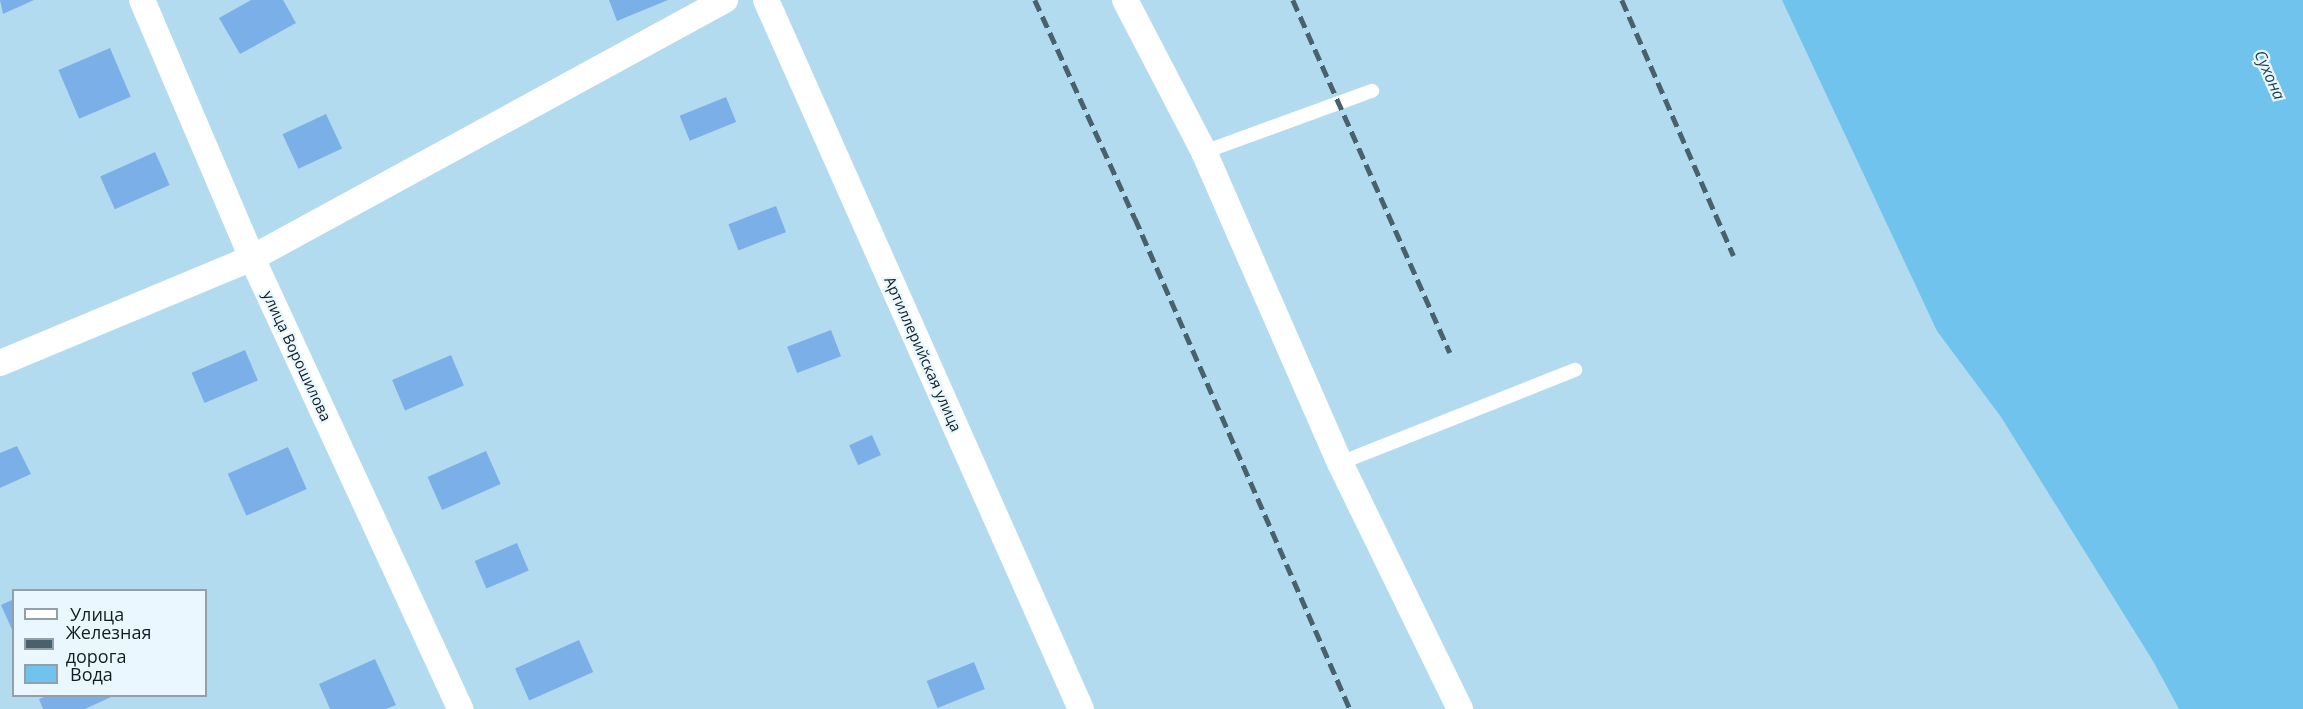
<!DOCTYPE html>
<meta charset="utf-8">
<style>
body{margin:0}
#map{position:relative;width:2303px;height:709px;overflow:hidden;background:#b3dbf0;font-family:"Open Sans",sans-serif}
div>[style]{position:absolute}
.water>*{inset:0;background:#70c3ec}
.building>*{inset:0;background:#7bafe8;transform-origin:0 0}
.lane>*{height:14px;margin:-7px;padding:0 7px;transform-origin:7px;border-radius:7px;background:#fff}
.street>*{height:26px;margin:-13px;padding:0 13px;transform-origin:13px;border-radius:13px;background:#fff}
.rail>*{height:4.5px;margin-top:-2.25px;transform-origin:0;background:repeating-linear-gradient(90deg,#49616d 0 12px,transparent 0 18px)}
span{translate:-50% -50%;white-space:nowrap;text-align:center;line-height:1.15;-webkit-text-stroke:4.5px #ebf7fe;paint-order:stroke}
.street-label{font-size:15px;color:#0f1e26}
.water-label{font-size:16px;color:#183e4f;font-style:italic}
.legend{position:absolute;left:12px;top:589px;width:195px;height:108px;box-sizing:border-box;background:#ebf7fe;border:2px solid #93a0a8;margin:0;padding:8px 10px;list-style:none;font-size:18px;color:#0f1e26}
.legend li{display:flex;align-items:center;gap:12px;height:30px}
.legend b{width:30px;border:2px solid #93a0a8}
</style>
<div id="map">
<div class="water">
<div style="clip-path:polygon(1782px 0,2303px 0,2303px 709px,2179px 709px,2153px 661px,2001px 417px,1937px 331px)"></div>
</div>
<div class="building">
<div style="clip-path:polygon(0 0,34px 0,3px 14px)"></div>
<div style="clip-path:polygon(251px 0,283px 0,296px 23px,240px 54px,219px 18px)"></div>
<div style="clip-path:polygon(609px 0,668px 0,617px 21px)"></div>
<div style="left:110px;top:48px;width:53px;height:56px;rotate:67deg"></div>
<div style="left:726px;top:97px;width:27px;height:50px;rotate:68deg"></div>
<div style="left:326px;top:114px;width:38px;height:48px;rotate:65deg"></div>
<div style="left:155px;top:152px;width:36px;height:60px;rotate:66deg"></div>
<div style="left:776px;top:206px;width:28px;height:51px;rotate:69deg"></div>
<div style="left:831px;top:330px;width:28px;height:47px;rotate:69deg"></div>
<div style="left:245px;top:350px;width:33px;height:58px;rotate:67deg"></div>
<div style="left:451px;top:355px;width:33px;height:64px;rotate:67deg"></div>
<div style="left:872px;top:435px;width:22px;height:25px;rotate:66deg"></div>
<div style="clip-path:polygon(17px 446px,31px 474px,0 488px,0 453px)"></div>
<div style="left:288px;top:447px;width:46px;height:66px;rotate:66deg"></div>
<div style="left:486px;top:451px;width:36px;height:64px;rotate:66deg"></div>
<div style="left:517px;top:543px;width:30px;height:46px;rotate:67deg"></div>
<div style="clip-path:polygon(14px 599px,14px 634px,1px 605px)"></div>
<div style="left:579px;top:640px;width:35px;height:70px;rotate:66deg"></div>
<div style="clip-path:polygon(375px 659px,396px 705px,386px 709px,330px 709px,319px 684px)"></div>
<div style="left:974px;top:662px;width:29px;height:51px;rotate:68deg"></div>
<div style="clip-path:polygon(46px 696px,110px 696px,111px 697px,85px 709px,43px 709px,39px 699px)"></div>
</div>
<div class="lane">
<div style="left:1204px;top:152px;width:179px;rotate:-20deg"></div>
<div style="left:1340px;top:463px;width:253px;rotate:-21.6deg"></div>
</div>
<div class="street">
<div style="left:142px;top:0;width:280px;rotate:66.9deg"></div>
<div style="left:252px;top:258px;width:497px;rotate:65.2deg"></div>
<div style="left:766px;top:0;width:776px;rotate:66.05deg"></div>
<div style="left:1125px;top:0;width:171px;rotate:62.5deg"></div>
<div style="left:1204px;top:152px;width:339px;rotate:66.4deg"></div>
<div style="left:1340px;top:463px;width:274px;rotate:64deg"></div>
<div style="left:0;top:363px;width:273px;rotate:-22.6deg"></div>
<div style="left:252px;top:258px;width:539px;rotate:-28.61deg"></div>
</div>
<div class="rail">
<div style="left:1035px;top:0;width:240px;rotate:65.4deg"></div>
<div style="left:1135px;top:218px;width:536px;rotate:66.35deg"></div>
<div style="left:1293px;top:0;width:386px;rotate:66deg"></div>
<div style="left:1622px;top:0;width:279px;rotate:66.4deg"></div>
</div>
<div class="street-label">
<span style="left:923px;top:354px;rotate:66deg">Артиллерийская улица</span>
<span style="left:297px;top:356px;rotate:65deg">улица Ворошилова</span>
</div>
<div class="water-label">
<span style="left:2270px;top:75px;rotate:66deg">Сухона</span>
</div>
<ul class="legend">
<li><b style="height:8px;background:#fff"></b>Улица</li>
<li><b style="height:8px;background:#49616d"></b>Железная дорога</li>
<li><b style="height:16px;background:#70c3ec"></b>Вода</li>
</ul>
</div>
